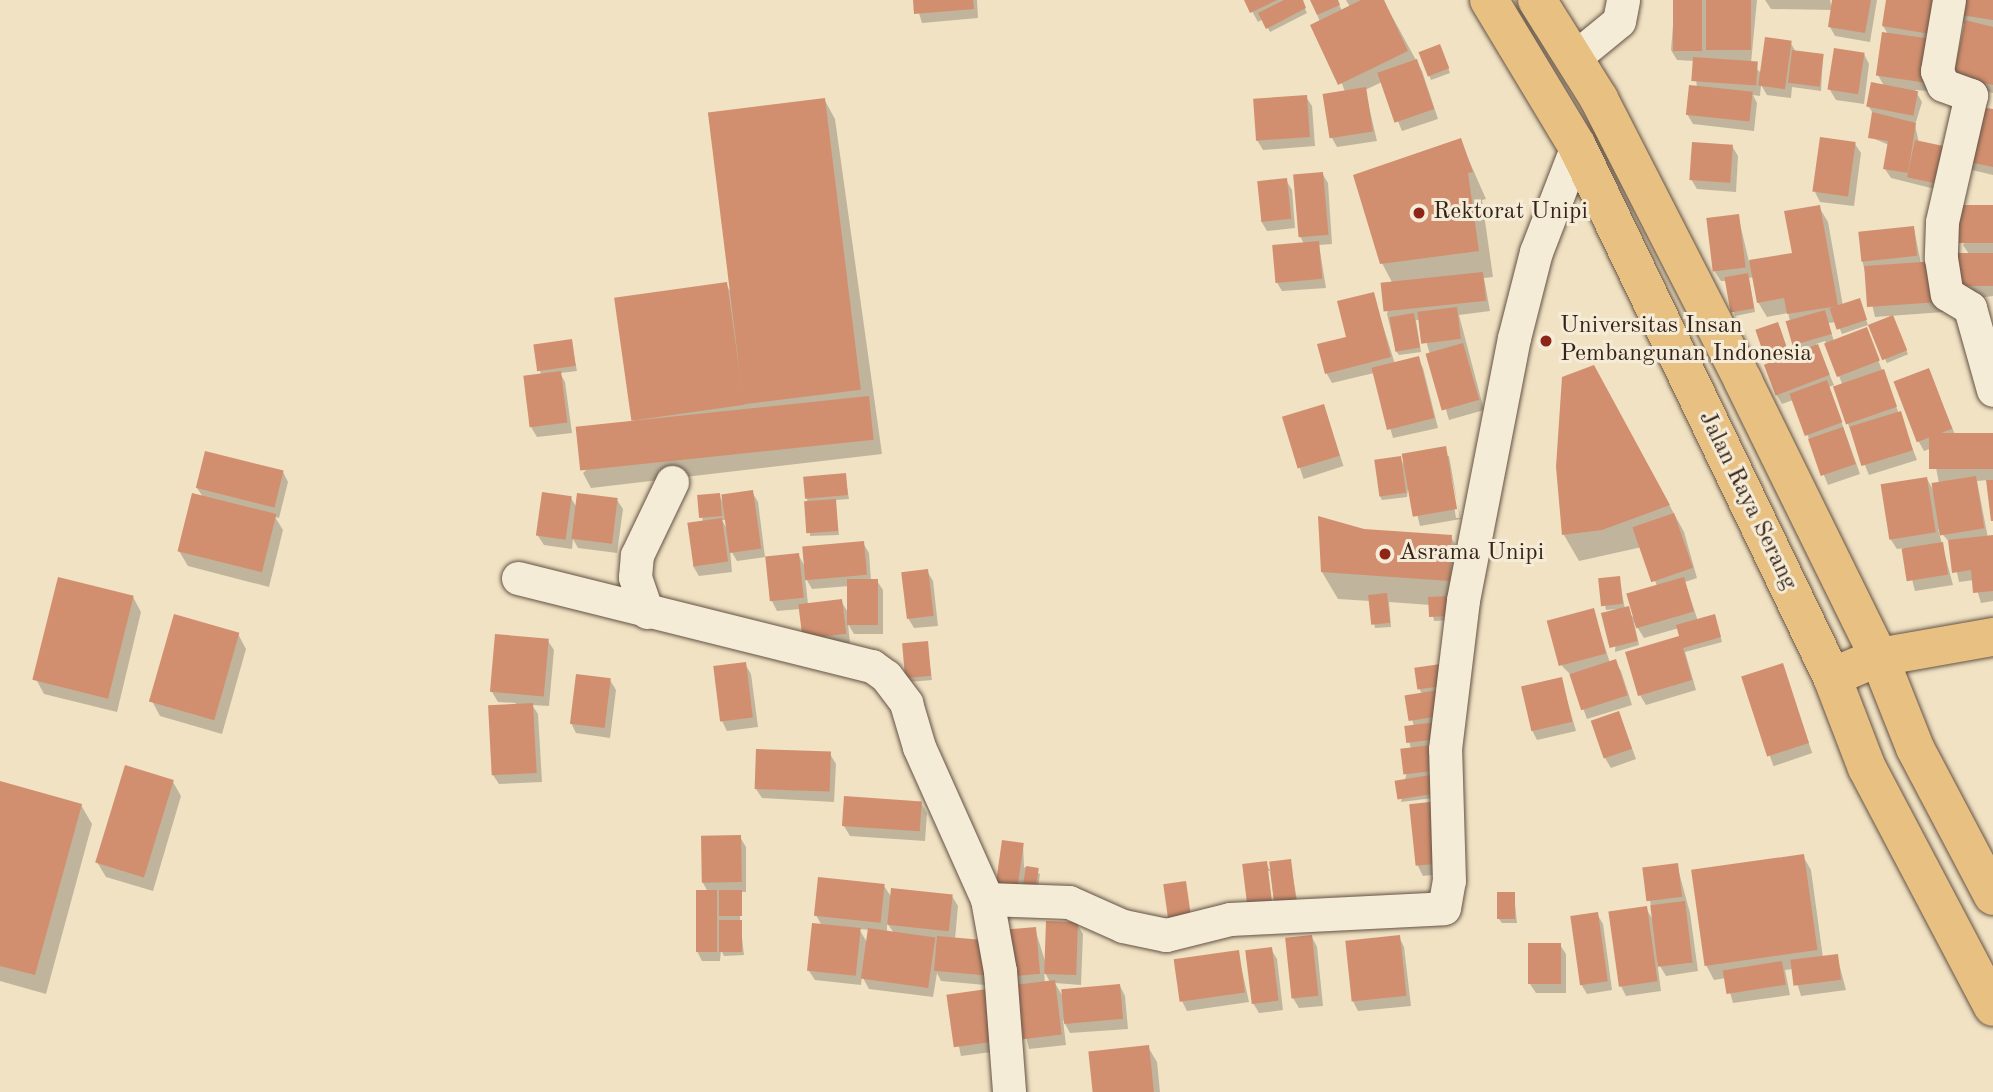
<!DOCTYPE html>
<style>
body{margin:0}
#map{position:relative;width:1993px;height:1092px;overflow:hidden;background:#f0e2c3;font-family:"Old Standard TT",serif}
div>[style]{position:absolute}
.shadow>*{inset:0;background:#0003;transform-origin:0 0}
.building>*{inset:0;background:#d18f6f;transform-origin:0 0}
.roads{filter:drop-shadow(0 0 2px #645244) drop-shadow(0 0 2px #645244)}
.minor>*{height:33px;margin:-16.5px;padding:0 16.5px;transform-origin:16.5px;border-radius:16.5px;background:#f5ecd8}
.primary>*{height:38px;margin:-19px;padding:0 19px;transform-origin:19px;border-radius:19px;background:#e8c182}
.trunk>*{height:38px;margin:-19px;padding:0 19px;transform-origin:19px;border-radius:19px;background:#e8c182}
.dots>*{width:19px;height:19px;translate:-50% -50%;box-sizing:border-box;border:4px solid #f5ecd8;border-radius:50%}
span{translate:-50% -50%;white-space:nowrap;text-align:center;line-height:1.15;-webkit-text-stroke:6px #f5ecd8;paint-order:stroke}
.poi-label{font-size:24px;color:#362219}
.left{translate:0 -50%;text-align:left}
.street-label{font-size:24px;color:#362219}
</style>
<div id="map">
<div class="shadow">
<div style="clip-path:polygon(915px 0,977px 0,978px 18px,922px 23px)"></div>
<div style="clip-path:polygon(1246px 0,1301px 0,1307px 13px,1270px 32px,1263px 19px,1258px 22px)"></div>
<div style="clip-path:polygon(1312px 0,1337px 0,1342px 11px,1350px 7px,1346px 0,1383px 0,1422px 71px,1438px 119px,1402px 131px,1382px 82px,1365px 90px,1377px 141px,1337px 147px,1332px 138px,1345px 92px)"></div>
<div style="clip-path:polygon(1675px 0,1757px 0,1751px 63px,1762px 74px,1790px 42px,1796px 52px,1823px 56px,1821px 91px,1792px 87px,1791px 98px,1767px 95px,1761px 85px,1760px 96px,1753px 95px,1757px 103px,1754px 131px,1693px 124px,1687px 114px,1697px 88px,1694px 61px,1677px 60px,1671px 50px)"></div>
<div style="clip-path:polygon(1765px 0,1830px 0,1832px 10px,1834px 0,1877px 0,1870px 42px,1835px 36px,1830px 27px,1832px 10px,1771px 9px)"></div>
<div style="clip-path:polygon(1888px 0,1942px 0,1928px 91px,1915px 90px,1922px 102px,1915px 125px,1919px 143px,1947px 192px,1891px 178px,1885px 169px,1889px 145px,1870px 137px,1874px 115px,1869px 107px,1884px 86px,1878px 75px,1888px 34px,1883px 26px)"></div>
<div style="clip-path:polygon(1952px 0,1993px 0,1993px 93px,1960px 86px,1966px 24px,1956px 22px)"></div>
<div style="clip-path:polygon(1442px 50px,1450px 73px,1431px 80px,1420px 53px)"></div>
<div style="clip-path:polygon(1864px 54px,1869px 64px,1864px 104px,1836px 100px,1830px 90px)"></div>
<div style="clip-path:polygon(1306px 97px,1312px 106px,1315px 146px,1263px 150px,1257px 140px)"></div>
<div style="clip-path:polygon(824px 99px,835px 119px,882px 454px,591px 488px,583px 473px,635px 425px,633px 420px,726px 284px,734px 298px)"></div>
<div style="clip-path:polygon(1993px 111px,1993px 175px,1972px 170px,1966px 160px)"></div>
<div style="clip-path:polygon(1460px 140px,1486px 199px,1482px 200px,1493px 277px,1484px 278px,1490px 311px,1459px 315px,1484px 410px,1449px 420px,1420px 320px,1416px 320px,1421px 352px,1399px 355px,1396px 351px,1387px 314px,1394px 286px,1382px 263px)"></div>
<div style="clip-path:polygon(1855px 144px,1861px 153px,1854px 206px,1820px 202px,1815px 192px)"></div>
<div style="clip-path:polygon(1732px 146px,1738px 156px,1736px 192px,1697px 189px,1691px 179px)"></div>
<div style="clip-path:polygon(1322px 173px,1328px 183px,1332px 244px,1319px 245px,1326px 288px,1282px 291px,1276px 281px,1304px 244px,1300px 236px)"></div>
<div style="clip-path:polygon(1286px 180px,1292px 190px,1295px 228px,1267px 231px,1261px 221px)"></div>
<div style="clip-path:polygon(1819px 207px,1828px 222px,1843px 306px,1861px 305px,1868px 325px,1842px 334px,1837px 322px,1828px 323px,1834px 341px,1866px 329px,1917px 460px,1869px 475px,1848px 424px,1843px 386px,1825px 341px,1816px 344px,1834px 385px,1829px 387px,1860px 474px,1828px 485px,1793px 400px,1782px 404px,1776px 394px,1767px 358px,1780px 328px,1790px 357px,1810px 346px,1797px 350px,1788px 313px,1767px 317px,1758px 302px,1754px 277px,1749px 278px,1755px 312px,1735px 316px,1727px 281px,1721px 281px,1715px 272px,1738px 215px,1749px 262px,1794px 254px)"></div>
<div style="clip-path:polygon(1993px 207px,1993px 296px,1957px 301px,1971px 257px,1963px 245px)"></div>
<div style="clip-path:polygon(1914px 228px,1921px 264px,1944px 312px,1875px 317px,1862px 259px)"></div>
<div style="clip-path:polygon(1373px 294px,1395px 364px,1418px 358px,1423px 368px,1438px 428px,1393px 438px,1374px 373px,1332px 383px,1327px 374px,1319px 346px,1348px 338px)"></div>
<div style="left:1894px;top:321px;width:36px;height:23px;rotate:67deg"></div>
<div style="clip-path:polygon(571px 341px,577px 371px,560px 373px,565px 382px,572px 433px,537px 437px,531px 427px,541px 375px,535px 345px)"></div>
<div style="clip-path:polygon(1928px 371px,1957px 439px,1993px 435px,1993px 520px,1988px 480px,1977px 481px,1988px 538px,1993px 537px,1993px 601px,1981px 603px,1974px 580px,1959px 582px,1951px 544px,1938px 529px,1953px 585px,1915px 591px,1904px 548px,1897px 549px,1891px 540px,1927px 479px,1935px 493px,1939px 483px,1932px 448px,1924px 451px,1919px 442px,1896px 383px)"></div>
<div style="clip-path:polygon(1609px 394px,1684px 532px,1697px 578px,1685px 582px,1698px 621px,1716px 620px,1722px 642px,1685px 652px,1696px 690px,1646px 705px,1640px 695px,1682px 644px,1679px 628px,1644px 638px,1634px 622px,1639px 645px,1615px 652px,1618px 609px,1606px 610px,1600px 579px,1619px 578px,1625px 609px,1633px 617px,1657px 586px,1642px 547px,1579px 561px,1564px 535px)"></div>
<div style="left:1324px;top:406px;width:63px;height:42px;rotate:72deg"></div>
<div style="clip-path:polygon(evenodd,1445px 448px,1461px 519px,1420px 526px,1409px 481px,1407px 497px,1382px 500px,1380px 496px,1400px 458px,1406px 468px,1445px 448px,1446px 456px,1449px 456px,1460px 518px,1456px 518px,1446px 456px)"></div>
<div style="clip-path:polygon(283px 472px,288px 482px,279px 518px,275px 517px,283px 530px,269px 587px,188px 566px,179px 551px,203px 497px,197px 488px)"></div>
<div style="clip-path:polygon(845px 475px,849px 499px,835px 500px,839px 535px,810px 536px,807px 498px)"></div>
<div style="clip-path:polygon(evenodd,752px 492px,758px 502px,765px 557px,737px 561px,730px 549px,732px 572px,699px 576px,693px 566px,703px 522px,699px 497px,719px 495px,724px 504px,752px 492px,722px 520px,727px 520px,728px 531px,722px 520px)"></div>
<div style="clip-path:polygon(571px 498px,577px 508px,617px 500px,623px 509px,617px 553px,578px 548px,573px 539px,572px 549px,544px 545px,538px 536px)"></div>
<div style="clip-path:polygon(1363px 531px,1451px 537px,1467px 564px,1451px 620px,1434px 621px,1431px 605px,1389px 602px,1391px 627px,1375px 628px,1370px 601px,1338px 599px,1322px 572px)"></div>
<div style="clip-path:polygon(evenodd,863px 543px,869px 553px,871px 581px,877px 581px,883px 590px,883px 634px,854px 634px,848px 624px,850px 643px,809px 647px,800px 609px,777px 611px,772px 601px,798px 554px,805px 567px,863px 543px,805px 577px,812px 589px,849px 586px,849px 614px,841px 601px,808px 604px,805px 577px)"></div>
<div style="clip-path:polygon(927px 571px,933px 581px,938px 626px,914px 628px,908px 618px)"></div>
<div style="clip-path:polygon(133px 597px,141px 612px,117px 712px,44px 694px,36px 679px)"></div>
<div style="clip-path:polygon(1593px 610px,1610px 663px,1615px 661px,1621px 671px,1632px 705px,1587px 719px,1571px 675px,1562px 666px)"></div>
<div style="clip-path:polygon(238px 634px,246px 649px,222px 734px,160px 716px,152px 701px)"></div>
<div style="clip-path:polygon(548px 641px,554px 650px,549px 706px,532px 705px,538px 714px,542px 782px,499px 784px,493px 775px,516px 703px,498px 702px,492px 692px)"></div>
<div style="clip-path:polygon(927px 643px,932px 680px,909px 682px,906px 677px)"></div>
<div style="clip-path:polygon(745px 664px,751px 674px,758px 727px,727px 731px,722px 721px)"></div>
<div style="left:1782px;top:665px;width:93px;height:41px;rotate:71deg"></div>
<div style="clip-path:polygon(1441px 666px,1440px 743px,1429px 745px,1441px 797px,1401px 802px,1411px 749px,1406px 728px,1414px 727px,1406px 695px,1422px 694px,1419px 688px)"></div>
<div style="clip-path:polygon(1561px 679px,1576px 731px,1537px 740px,1532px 730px)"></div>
<div style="clip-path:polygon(610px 680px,616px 690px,610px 738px,576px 733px,571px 723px)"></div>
<div style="clip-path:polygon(1619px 713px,1636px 759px,1611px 768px,1605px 758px)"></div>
<div style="clip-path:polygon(830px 754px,836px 764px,834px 802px,762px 798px,756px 789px)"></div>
<div style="clip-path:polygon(173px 782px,181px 796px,153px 891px,106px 877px,97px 862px)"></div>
<div style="clip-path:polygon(0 783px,81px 805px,92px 824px,46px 994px,0 981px)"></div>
<div style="clip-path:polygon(921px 803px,927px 813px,925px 841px,850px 836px,844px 826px)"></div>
<div style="clip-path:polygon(1411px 805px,1450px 873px,1423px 876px,1418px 866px)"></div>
<div style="clip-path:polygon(740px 837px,746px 847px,746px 892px,741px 892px,740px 920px,744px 955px,724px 956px,721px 950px,720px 961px,702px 961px,697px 951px,708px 892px,703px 883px)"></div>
<div style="clip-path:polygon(1023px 844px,1024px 867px,1040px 874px,1037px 895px,1001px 892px)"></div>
<div style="clip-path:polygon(1803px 856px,1811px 870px,1823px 958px,1837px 956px,1846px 990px,1801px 996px,1793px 969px,1785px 970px,1790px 995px,1733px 1003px,1726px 978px,1714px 980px,1706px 965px)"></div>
<div style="clip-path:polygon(evenodd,1290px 861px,1299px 911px,1280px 913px,1276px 907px,1277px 918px,1256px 921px,1244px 866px,1266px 863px,1272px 874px,1271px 864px,1290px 861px,1266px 871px,1270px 871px,1276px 917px,1272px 917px,1266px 871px)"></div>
<div style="clip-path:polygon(1677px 865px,1690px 913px,1698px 971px,1666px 976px,1657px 961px,1661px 991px,1626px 996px,1621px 986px,1646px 908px,1654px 922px,1644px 869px)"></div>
<div style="clip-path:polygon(evenodd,884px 886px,892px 898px,952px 896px,958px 906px,955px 939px,996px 986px,941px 981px,937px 973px,933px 997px,869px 989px,862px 976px,861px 985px,815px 980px,809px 971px,822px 926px,816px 915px,884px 886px,887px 923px,894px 933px,887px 932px,887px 923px,884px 886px,859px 929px,870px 930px,868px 944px,859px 929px)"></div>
<div style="clip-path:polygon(1514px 894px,1517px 923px,1502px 923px,1499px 919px)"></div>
<div style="clip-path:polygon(1597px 914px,1603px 924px,1612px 990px,1587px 994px,1581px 984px)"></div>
<div style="clip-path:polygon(evenodd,1077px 924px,1083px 934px,1081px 985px,1055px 983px,1063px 997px,1120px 986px,1125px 996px,1128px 1029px,1070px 1033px,1063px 1020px,1066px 1045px,1029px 1049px,1012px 976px,1035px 929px,1046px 964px,1077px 924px,1044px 971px,1050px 982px,1045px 983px,1044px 971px)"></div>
<div style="clip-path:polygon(1312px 937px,1317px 947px,1323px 1006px,1299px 1008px,1293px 998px)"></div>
<div style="clip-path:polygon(1399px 937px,1404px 947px,1411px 1006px,1358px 1011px,1353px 1001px)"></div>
<div style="clip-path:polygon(1560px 945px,1566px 954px,1566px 993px,1536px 993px,1530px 984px)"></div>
<div style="clip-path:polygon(1271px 949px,1277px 959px,1283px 1010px,1259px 1013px,1253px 1003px)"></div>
<div style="clip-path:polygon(1238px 952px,1249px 1002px,1187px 1011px,1182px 1001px)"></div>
<div style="clip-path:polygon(948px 996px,999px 1051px,961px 1056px)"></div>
<div style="clip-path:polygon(1148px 1047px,1157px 1062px,1160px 1092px,1093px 1092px)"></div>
</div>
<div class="building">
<div style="clip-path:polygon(913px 0,973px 0,974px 9px,914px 14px)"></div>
<div style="clip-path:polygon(1244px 0,1277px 0,1250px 13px)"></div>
<div style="clip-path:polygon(1284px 0,1303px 0,1306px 8px,1266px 29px,1258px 13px)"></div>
<div style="clip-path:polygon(1310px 0,1338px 0,1340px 5px,1317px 15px)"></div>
<div style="clip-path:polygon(1361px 0,1384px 0,1408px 51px,1338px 85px,1310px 25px)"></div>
<div style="left:1673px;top:0;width:29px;height:51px"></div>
<div style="left:1706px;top:0;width:45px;height:50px"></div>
<div style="clip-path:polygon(1832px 0,1871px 0,1865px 33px,1828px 27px)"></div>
<div style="clip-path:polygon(1886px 0,1936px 0,1930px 34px,1882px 26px)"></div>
<div style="clip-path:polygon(1950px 0,1993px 0,1993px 20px,1948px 13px)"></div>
<div style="clip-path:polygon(1965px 20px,1993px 27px,1993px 85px,1953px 77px)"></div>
<div style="left:1882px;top:32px;width:49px;height:44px;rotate:8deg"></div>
<div style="left:1765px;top:37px;width:27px;height:49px;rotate:8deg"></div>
<div style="left:1440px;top:44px;width:26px;height:23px;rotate:69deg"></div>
<div style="left:1834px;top:48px;width:31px;height:42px;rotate:9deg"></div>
<div style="left:1792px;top:50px;width:32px;height:33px;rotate:7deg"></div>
<div style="left:1693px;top:57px;width:65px;height:24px;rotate:4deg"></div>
<div style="left:1417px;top:59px;width:53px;height:42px;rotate:71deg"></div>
<div style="left:1871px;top:82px;width:48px;height:25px;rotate:11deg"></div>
<div style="left:1689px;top:85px;width:64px;height:30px;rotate:6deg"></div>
<div style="left:1366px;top:87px;width:45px;height:44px;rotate:81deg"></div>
<div style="left:1307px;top:95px;width:42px;height:54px;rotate:86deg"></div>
<div style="left:825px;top:98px;width:294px;height:118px;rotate:83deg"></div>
<div style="clip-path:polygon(1975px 106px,1993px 109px,1993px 167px,1964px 161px)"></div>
<div style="clip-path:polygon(1872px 112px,1916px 123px,1908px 173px,1883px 169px,1888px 141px,1868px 138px)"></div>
<div style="left:1820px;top:137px;width:36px;height:55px;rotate:8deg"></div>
<div style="clip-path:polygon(1461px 138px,1473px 172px,1468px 173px,1479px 251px,1380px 264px,1353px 175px)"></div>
<div style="left:1915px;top:140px;width:35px;height:38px;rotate:12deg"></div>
<div style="left:1692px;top:142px;width:41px;height:38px;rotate:4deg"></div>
<div style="left:1323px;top:172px;width:63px;height:30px;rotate:85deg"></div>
<div style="left:1287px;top:178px;width:41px;height:30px;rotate:84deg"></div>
<div style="clip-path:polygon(1820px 205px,1838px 306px,1787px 314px,1784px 298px,1757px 303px,1749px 260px,1792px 253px,1784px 211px)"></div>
<div style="left:1993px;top:205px;width:38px;height:34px;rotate:90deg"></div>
<div style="left:1739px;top:214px;width:54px;height:33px;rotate:83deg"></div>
<div style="left:1914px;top:226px;width:30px;height:56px;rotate:84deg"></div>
<div style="left:1319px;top:241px;width:38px;height:47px;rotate:85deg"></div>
<div style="left:1993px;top:253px;width:33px;height:48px;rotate:90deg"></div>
<div style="left:1937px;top:261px;width:41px;height:73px;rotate:86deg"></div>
<div style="left:1483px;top:272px;width:29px;height:103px;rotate:84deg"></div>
<div style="left:1748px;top:273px;width:36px;height:24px;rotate:80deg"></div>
<div style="left:727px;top:282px;width:124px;height:114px;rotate:82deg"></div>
<div style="clip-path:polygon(1374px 292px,1391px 357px,1325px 374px,1317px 344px,1346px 337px,1337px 301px)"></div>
<div style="left:1860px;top:298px;width:23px;height:32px;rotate:72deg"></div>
<div style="left:1457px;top:307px;width:32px;height:40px;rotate:83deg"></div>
<div style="left:1825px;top:310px;width:25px;height:41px;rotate:74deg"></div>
<div style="left:1414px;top:313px;width:35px;height:25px;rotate:80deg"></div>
<div style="left:1893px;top:315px;width:38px;height:27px;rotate:68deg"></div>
<div style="left:1778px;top:322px;width:31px;height:24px;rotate:71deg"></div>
<div style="left:1867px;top:327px;width:36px;height:46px;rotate:69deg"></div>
<div style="left:572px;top:339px;width:27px;height:39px;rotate:82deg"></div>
<div style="left:1463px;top:343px;width:59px;height:39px;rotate:74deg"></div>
<div style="left:1818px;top:344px;width:33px;height:58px;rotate:69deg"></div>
<div style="left:1419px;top:356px;width:64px;height:49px;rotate:76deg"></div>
<div style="clip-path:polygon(1594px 365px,1670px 505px,1602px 530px,1562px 535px,1556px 467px,1562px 377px)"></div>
<div style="left:1929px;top:368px;width:65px;height:38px;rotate:69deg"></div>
<div style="left:1884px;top:369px;width:40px;height:54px;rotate:71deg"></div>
<div style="left:561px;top:371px;width:52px;height:38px;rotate:83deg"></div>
<div style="left:1827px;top:380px;width:45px;height:40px;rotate:70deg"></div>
<div style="left:869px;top:396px;width:44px;height:295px;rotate:84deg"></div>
<div style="left:1324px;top:404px;width:54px;height:44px;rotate:73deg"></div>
<div style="left:1901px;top:411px;width:41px;height:54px;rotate:73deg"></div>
<div style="left:1843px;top:427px;width:39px;height:37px;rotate:71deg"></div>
<div style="left:1993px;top:433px;width:36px;height:64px;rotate:90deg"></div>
<div style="left:1446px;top:446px;width:64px;height:45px;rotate:80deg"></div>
<div style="left:205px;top:451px;width:81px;height:38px;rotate:14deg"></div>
<div style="left:1401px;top:456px;width:37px;height:27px;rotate:82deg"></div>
<div style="left:846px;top:473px;width:22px;height:43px;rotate:85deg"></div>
<div style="left:1976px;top:476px;width:53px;height:45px;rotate:81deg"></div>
<div style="left:1927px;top:477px;width:56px;height:47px;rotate:81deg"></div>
<div style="clip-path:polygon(1986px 480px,1993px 480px,1993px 521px,1991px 521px)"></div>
<div style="left:753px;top:490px;width:59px;height:32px;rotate:82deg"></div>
<div style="left:542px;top:492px;width:30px;height:44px;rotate:8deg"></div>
<div style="left:192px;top:493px;width:87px;height:60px;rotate:14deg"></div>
<div style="left:577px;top:493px;width:41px;height:46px;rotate:7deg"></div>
<div style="left:720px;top:493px;width:23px;height:23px;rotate:85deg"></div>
<div style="left:836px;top:499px;width:32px;height:32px;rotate:86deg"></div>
<div style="left:1674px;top:513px;width:58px;height:44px;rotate:71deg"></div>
<div style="clip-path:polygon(1318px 516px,1364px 529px,1452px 535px,1450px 581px,1321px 572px)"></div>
<div style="left:722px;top:518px;width:44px;height:35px;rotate:82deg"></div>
<div style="clip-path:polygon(1993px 535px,1993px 591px,1973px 593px,1971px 570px,1952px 573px,1948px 540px)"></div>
<div style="left:864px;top:541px;width:34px;height:62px;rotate:85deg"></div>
<div style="left:1943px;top:542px;width:33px;height:42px;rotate:81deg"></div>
<div style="left:799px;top:553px;width:45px;height:34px;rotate:84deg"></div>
<div style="left:928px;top:569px;width:47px;height:27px;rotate:83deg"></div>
<div style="left:1620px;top:576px;width:28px;height:22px;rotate:84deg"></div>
<div style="left:58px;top:577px;width:78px;height:106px;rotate:14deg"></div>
<div style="left:1684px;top:577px;width:36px;height:60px;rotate:74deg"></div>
<div style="left:847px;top:579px;width:31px;height:46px"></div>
<div style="left:1387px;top:593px;width:30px;height:19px;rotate:84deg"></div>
<div style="left:1449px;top:596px;width:20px;height:21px;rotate:87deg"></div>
<div style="left:842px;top:599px;width:35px;height:44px;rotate:83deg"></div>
<div style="left:1629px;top:606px;width:36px;height:29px;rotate:76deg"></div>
<div style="left:1594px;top:608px;width:47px;height:49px;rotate:75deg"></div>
<div style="left:174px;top:614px;width:68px;height:91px;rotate:16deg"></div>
<div style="clip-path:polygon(1715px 614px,1721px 637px,1683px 648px,1692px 680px,1638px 696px,1625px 652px,1679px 636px,1676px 625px)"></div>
<div style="left:495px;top:634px;width:54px;height:58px;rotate:5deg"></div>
<div style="left:928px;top:641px;width:35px;height:26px;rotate:85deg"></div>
<div style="left:1616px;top:659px;width:38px;height:49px;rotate:72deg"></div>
<div style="left:746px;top:662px;width:56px;height:33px;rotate:83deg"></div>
<div style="left:1783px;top:663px;width:84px;height:44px;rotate:72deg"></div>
<div style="left:1441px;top:664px;width:22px;height:27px;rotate:82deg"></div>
<div style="left:576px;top:674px;width:35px;height:50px;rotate:7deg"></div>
<div style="left:1562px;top:677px;width:46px;height:42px;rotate:77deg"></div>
<div style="left:1445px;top:689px;width:26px;height:41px;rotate:81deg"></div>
<div style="left:533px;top:703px;width:70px;height:45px;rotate:87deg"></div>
<div style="left:1619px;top:711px;width:40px;height:30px;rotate:71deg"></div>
<div style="left:1437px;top:722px;width:17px;height:33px;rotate:83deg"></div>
<div style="left:1431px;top:745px;width:26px;height:31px;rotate:83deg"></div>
<div style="left:756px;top:749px;width:75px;height:40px;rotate:2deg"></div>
<div style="left:125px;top:765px;width:51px;height:102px;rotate:17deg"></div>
<div style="left:1437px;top:774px;width:19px;height:43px;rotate:81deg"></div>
<div style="clip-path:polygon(0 781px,82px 804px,35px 975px,0 966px)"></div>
<div style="left:844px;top:796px;width:78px;height:30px;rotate:4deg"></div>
<div style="left:1439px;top:801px;width:62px;height:30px;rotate:84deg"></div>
<div style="left:741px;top:835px;width:47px;height:40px;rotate:89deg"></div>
<div style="left:1002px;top:840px;width:22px;height:48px;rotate:8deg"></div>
<div style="left:1804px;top:854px;width:97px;height:114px;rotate:82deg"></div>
<div style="left:1291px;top:859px;width:47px;height:22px;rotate:83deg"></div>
<div style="left:1267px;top:861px;width:47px;height:25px;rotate:83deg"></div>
<div style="left:1678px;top:863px;width:34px;height:36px;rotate:83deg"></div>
<div style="left:1026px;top:866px;width:13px;height:24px;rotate:9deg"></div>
<div style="left:818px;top:877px;width:67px;height:39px;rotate:6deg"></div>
<div style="left:1186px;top:881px;width:45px;height:23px;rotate:82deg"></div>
<div style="left:891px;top:888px;width:62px;height:37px;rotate:6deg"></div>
<div style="left:696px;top:890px;width:21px;height:62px"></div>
<div style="left:719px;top:890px;width:23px;height:26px"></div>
<div style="left:1515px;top:892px;width:27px;height:18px;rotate:90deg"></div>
<div style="left:1685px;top:901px;width:62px;height:35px;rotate:83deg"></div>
<div style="left:1647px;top:906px;width:76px;height:39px;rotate:82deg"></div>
<div style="left:1598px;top:912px;width:70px;height:28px;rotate:82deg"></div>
<div style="left:719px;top:920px;width:23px;height:32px"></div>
<div style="left:1046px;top:921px;width:32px;height:53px;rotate:2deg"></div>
<div style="left:812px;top:923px;width:49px;height:48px;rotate:6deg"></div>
<div style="left:1036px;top:927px;width:47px;height:30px;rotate:85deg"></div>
<div style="left:868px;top:928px;width:68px;height:51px;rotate:8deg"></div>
<div style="left:1312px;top:935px;width:61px;height:27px;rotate:84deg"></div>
<div style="left:1400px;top:935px;width:61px;height:55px;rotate:84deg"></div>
<div style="left:937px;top:936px;width:58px;height:35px;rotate:5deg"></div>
<div style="left:1528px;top:943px;width:33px;height:41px"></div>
<div style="left:1272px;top:947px;width:54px;height:27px;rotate:83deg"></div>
<div style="left:1239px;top:950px;width:43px;height:66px;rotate:82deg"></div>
<div style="left:1838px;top:954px;width:26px;height:48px;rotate:83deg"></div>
<div style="left:1782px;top:961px;width:24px;height:60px;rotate:81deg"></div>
<div style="left:1055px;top:980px;width:55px;height:39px;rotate:83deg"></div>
<div style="left:1120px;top:984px;width:35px;height:59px;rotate:85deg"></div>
<div style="left:987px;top:989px;width:53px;height:41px;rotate:82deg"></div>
<div style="left:1149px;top:1045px;width:47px;height:61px;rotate:84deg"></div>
</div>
<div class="roads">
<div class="minor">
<div style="left:1949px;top:0;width:72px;rotate:99.6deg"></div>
<div style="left:1937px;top:71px;width:15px;rotate:67deg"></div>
<div style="left:1943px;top:85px;width:30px;rotate:20deg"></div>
<div style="left:1971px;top:95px;width:130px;rotate:102.9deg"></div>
<div style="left:1942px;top:222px;width:36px;rotate:92deg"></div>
<div style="left:1941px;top:258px;width:36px;rotate:81deg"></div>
<div style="left:1947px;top:294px;width:27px;rotate:31deg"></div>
<div style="left:1970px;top:308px;width:85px;rotate:74.3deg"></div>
<div style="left:1574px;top:58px;width:58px;rotate:-39.4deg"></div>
<div style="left:1619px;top:21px;width:21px;rotate:-79deg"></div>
<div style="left:518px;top:578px;width:365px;rotate:14deg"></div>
<div style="left:872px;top:666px;width:17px;rotate:36deg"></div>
<div style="left:886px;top:676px;width:34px;rotate:53deg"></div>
<div style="left:906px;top:703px;width:46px;rotate:73.5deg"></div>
<div style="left:919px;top:747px;width:167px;rotate:65.9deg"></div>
<div style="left:987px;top:899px;width:82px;rotate:2.1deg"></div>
<div style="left:1069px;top:902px;width:59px;rotate:24deg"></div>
<div style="left:1123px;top:926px;width:44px;rotate:11.8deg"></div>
<div style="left:1166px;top:935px;width:66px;rotate:-14deg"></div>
<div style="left:1230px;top:919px;width:214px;rotate:-2.9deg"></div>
<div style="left:1444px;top:908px;width:27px;rotate:-80deg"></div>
<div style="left:1449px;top:881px;width:132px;rotate:-91.7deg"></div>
<div style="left:1445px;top:749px;width:150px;rotate:-83.1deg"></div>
<div style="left:1463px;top:600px;width:267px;rotate:-79deg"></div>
<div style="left:1514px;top:338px;width:89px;rotate:-75.7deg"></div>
<div style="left:1536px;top:252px;width:114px;rotate:-68.9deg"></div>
<div style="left:647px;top:612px;width:37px;rotate:-109deg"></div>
<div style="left:635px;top:577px;width:22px;rotate:-85deg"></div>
<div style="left:637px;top:555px;width:81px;rotate:-64.4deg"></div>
<div style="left:987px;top:899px;width:73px;rotate:79.8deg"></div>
<div style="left:1000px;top:971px;width:121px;rotate:85.7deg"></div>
</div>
<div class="primary">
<div style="left:1832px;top:677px;width:51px;rotate:-23.1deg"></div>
<div style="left:1879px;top:657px;width:116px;rotate:-10deg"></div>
</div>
<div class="trunk">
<div style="left:1489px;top:0;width:170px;rotate:58.9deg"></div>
<div style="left:1577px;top:146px;width:589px;rotate:64.35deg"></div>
<div style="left:1832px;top:677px;width:97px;rotate:69deg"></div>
<div style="left:1867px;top:768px;width:270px;rotate:62.2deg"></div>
<div style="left:1537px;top:0;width:117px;rotate:57.9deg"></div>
<div style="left:1599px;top:99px;width:317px;rotate:62.9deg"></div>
<div style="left:1743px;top:381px;width:308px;rotate:63.8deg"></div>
<div style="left:1879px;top:657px;width:98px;rotate:68.4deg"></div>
<div style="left:1915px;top:748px;width:167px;rotate:62.2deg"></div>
</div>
</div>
<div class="dots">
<div style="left:1419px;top:213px;background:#8f2418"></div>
<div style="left:1546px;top:341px;background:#8f2418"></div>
<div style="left:1385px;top:554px;background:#8f2418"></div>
</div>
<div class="poi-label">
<span class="left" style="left:1433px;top:213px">Rektorat Unipi</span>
<span class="left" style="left:1560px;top:341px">Universitas Insan<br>Pembangunan Indonesia</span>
<span class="left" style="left:1399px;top:554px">Asrama Unipi</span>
</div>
<div class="street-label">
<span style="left:1747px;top:501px;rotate:64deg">Jalan Raya Serang</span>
</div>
</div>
